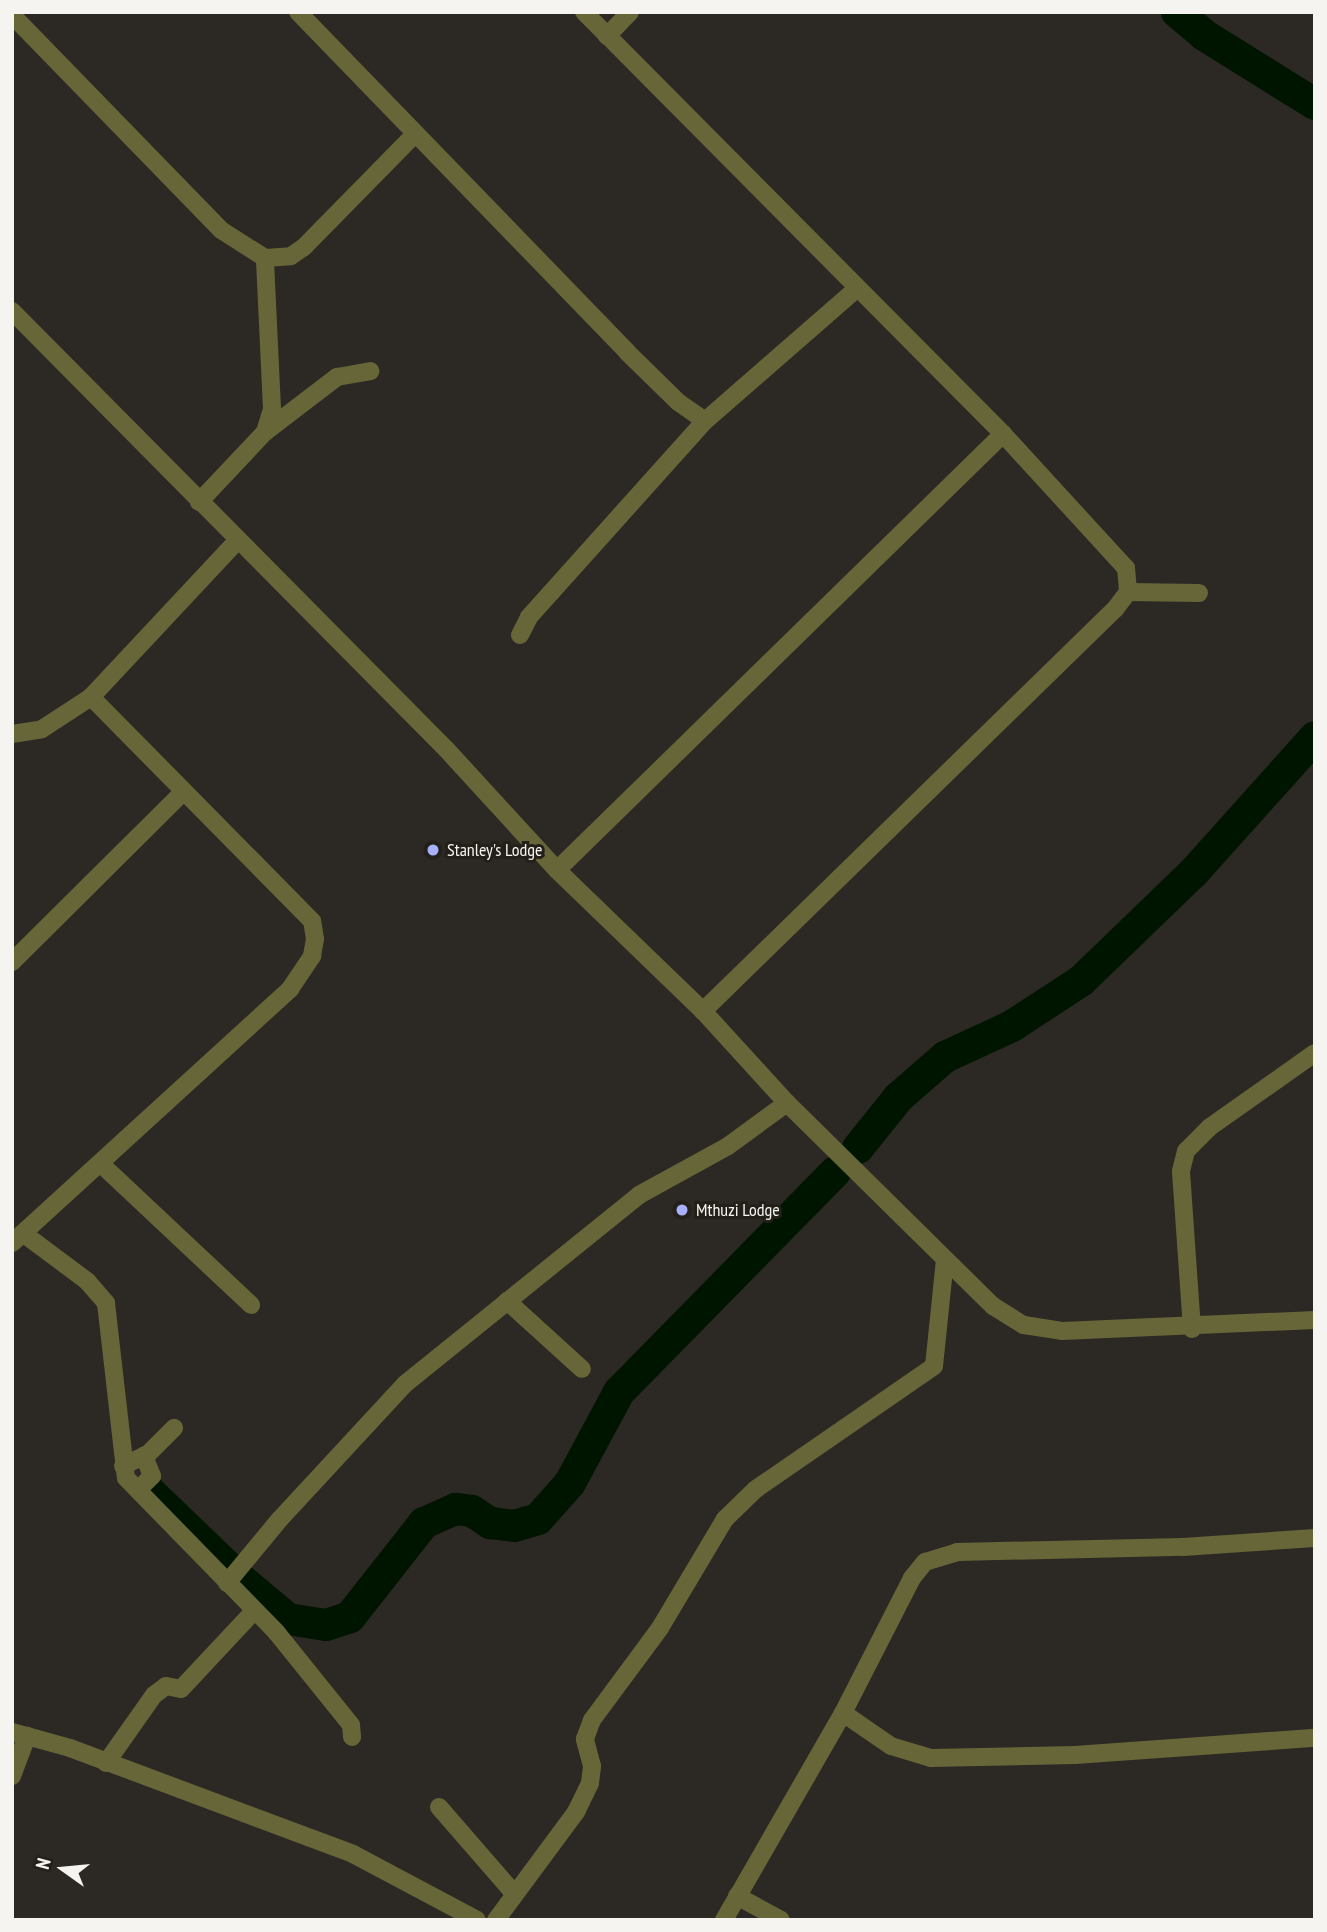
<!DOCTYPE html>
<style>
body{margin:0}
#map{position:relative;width:1327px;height:1932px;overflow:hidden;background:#2c2823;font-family:"PT Sans Narrow",sans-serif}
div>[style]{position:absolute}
.river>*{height:32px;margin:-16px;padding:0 16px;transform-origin:16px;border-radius:16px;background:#001500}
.minor>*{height:18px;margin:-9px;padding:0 9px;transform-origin:9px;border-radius:9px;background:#666639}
.dots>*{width:19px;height:19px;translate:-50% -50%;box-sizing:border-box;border:4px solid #231f19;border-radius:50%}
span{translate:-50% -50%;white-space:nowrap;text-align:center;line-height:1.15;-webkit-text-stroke:6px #231f19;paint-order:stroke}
.poi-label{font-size:18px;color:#f6f4f0}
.left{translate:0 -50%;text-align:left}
.frame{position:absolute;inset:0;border:14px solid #f6f4f0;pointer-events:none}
.north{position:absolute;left:28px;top:1834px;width:70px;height:70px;-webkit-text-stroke:5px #231f19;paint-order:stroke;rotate:285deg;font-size:19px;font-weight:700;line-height:28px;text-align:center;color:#f6f4f0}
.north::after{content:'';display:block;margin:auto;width:24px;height:32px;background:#f6f4f0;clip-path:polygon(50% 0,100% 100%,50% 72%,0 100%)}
</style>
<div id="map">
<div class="river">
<div style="left:1177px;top:12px;width:35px;rotate:40deg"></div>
<div style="left:1204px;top:35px;width:131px;rotate:31.9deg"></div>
<div style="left:858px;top:1148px;width:65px;rotate:-51.2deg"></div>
<div style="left:899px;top:1097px;width:61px;rotate:-41deg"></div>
<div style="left:945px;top:1057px;width:74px;rotate:-24.8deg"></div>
<div style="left:1012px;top:1026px;width:82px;rotate:-33.1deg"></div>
<div style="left:1081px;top:981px;width:157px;rotate:-44deg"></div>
<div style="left:1194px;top:872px;width:181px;rotate:-48.1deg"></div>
<div style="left:149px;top:1491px;width:114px;rotate:43.9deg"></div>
<div style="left:238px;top:1577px;width:65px;rotate:40deg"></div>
<div style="left:288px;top:1619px;width:38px;rotate:9deg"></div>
<div style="left:326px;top:1625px;width:25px;rotate:-18deg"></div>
<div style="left:350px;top:1617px;width:120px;rotate:-51.8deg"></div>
<div style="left:424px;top:1523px;width:35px;rotate:-24deg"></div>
<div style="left:456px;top:1509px;width:16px;rotate:7deg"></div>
<div style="left:472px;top:1511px;width:22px;rotate:34deg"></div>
<div style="left:490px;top:1523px;width:24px;rotate:7deg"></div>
<div style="left:514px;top:1526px;width:25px;rotate:-16deg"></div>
<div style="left:538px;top:1519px;width:48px;rotate:-48.4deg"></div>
<div style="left:570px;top:1483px;width:103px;rotate:-61.7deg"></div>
<div style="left:619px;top:1392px;width:308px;rotate:-45.5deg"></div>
</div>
<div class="minor">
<div style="left:298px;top:12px;width:473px;rotate:45.9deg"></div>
<div style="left:627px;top:352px;width:71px;rotate:44.4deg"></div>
<div style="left:678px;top:402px;width:33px;rotate:35deg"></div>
<div style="left:705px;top:421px;width:199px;rotate:-41.1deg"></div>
<div style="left:584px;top:12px;width:595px;rotate:45.2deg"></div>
<div style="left:1003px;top:434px;width:182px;rotate:47.5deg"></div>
<div style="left:1126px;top:568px;width:24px;rotate:85deg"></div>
<div style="left:1128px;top:592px;width:21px;rotate:127deg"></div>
<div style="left:1115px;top:609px;width:576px;rotate:135.7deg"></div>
<div style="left:12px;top:15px;width:300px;rotate:45.8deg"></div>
<div style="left:221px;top:230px;width:52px;rotate:32.5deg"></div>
<div style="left:265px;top:258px;width:26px;rotate:-4deg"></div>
<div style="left:291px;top:256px;width:16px;rotate:-35deg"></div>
<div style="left:304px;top:247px;width:158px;rotate:-45.5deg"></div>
<div style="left:607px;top:36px;width:33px;rotate:-46deg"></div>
<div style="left:12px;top:311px;width:618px;rotate:45.26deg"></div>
<div style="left:447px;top:750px;width:163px;rotate:47.5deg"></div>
<div style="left:557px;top:870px;width:203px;rotate:44deg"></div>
<div style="left:703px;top:1011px;width:125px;rotate:47.6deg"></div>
<div style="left:787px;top:1103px;width:289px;rotate:44.6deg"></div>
<div style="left:993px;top:1306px;width:36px;rotate:32deg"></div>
<div style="left:1024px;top:1325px;width:38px;rotate:9deg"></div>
<div style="left:1062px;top:1331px;width:253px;rotate:-2.5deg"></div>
<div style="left:265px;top:432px;width:24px;rotate:-73deg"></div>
<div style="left:272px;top:409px;width:151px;rotate:-92.7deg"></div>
<div style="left:199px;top:502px;width:96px;rotate:-46.7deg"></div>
<div style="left:265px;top:432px;width:91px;rotate:-37.4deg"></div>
<div style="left:337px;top:377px;width:34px;rotate:-10deg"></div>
<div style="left:1128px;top:592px;width:71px;rotate:0.8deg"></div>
<div style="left:520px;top:635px;width:20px;rotate:-63deg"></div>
<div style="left:529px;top:617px;width:263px;rotate:-48.1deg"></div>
<div style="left:12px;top:734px;width:30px;rotate:-9deg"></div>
<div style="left:42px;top:729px;width:59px;rotate:-33.1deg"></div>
<div style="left:91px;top:697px;width:214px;rotate:-46.9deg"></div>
<div style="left:557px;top:870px;width:624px;rotate:-44.35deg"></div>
<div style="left:12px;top:962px;width:241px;rotate:-44.8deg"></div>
<div style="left:101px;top:1164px;width:206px;rotate:43.2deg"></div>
<div style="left:24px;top:1234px;width:79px;rotate:36.7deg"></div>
<div style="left:87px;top:1281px;width:29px;rotate:49deg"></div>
<div style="left:106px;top:1303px;width:176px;rotate:83.5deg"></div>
<div style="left:126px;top:1478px;width:216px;rotate:45.7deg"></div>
<div style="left:277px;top:1633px;width:118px;rotate:51.2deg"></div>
<div style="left:351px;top:1725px;width:12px;rotate:85deg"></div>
<div style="left:12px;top:1243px;width:377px;rotate:-42.4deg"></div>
<div style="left:290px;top:989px;width:40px;rotate:-56deg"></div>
<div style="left:312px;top:956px;width:17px;rotate:-80deg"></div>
<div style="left:315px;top:939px;width:18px;rotate:-99deg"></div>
<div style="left:312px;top:921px;width:315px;rotate:-134.6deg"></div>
<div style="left:507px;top:1301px;width:101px;rotate:42.2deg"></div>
<div style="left:1192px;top:1329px;width:158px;rotate:-94deg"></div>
<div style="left:1181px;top:1171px;width:21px;rotate:-76deg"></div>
<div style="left:1186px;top:1151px;width:34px;rotate:-45deg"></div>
<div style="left:1210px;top:1127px;width:128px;rotate:-35.2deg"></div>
<div style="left:123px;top:1466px;width:28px;rotate:-26deg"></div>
<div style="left:148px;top:1454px;width:37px;rotate:-45deg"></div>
<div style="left:138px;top:1490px;width:20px;rotate:-45deg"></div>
<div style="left:152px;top:1476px;width:22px;rotate:-112deg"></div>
<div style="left:227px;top:1583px;width:83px;rotate:-50.4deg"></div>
<div style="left:280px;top:1519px;width:184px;rotate:-47.2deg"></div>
<div style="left:405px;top:1384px;width:301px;rotate:-38.9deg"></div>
<div style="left:639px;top:1195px;width:102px;rotate:-28.8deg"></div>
<div style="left:728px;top:1146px;width:73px;rotate:-36.1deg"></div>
<div style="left:843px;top:1713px;width:58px;rotate:34.5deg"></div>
<div style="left:891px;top:1746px;width:42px;rotate:16.7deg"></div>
<div style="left:931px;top:1758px;width:144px;rotate:-1.2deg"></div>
<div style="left:1075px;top:1755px;width:241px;rotate:-4.1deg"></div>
<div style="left:12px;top:1732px;width:60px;rotate:15.4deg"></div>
<div style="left:70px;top:1748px;width:302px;rotate:20.5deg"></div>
<div style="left:353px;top:1854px;width:140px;rotate:28deg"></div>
<div style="left:106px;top:1763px;width:83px;rotate:-54.8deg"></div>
<div style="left:154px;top:1695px;width:15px;rotate:-37deg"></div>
<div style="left:166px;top:1686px;width:15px;rotate:11deg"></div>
<div style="left:181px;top:1689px;width:104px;rotate:-46.9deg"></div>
<div style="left:12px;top:1776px;width:43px;rotate:-69.4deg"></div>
<div style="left:439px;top:1807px;width:113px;rotate:49deg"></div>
<div style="left:737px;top:1896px;width:50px;rotate:28.6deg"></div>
<div style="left:496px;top:1920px;width:134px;rotate:-53.5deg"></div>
<div style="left:576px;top:1812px;width:32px;rotate:-64deg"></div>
<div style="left:590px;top:1783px;width:17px;rotate:-83deg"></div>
<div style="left:592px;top:1766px;width:28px;rotate:-105deg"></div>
<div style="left:585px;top:1739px;width:20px;rotate:-70deg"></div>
<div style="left:592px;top:1720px;width:114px;rotate:-53.5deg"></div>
<div style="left:660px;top:1628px;width:127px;rotate:-59.2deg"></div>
<div style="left:725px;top:1519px;width:43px;rotate:-44.1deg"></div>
<div style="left:756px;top:1489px;width:216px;rotate:-34.6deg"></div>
<div style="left:934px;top:1366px;width:107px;rotate:-84.1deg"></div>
<div style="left:724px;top:1920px;width:239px;rotate:-60.1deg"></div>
<div style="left:843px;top:1713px;width:152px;rotate:-62.9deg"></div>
<div style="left:912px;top:1578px;width:21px;rotate:-51deg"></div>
<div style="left:925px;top:1562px;width:34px;rotate:-17deg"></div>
<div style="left:957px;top:1552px;width:226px;rotate:-1.3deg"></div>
<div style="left:1183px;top:1547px;width:132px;rotate:-3.9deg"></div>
</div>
<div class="dots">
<div style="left:433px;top:850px;background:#a8b0fc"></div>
<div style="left:682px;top:1210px;background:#a8b0fc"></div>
</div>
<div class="poi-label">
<span class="left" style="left:447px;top:850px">Stanley's Lodge</span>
<span class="left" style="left:696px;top:1210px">Mthuzi Lodge</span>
</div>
<div class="frame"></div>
<div class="north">N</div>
</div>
